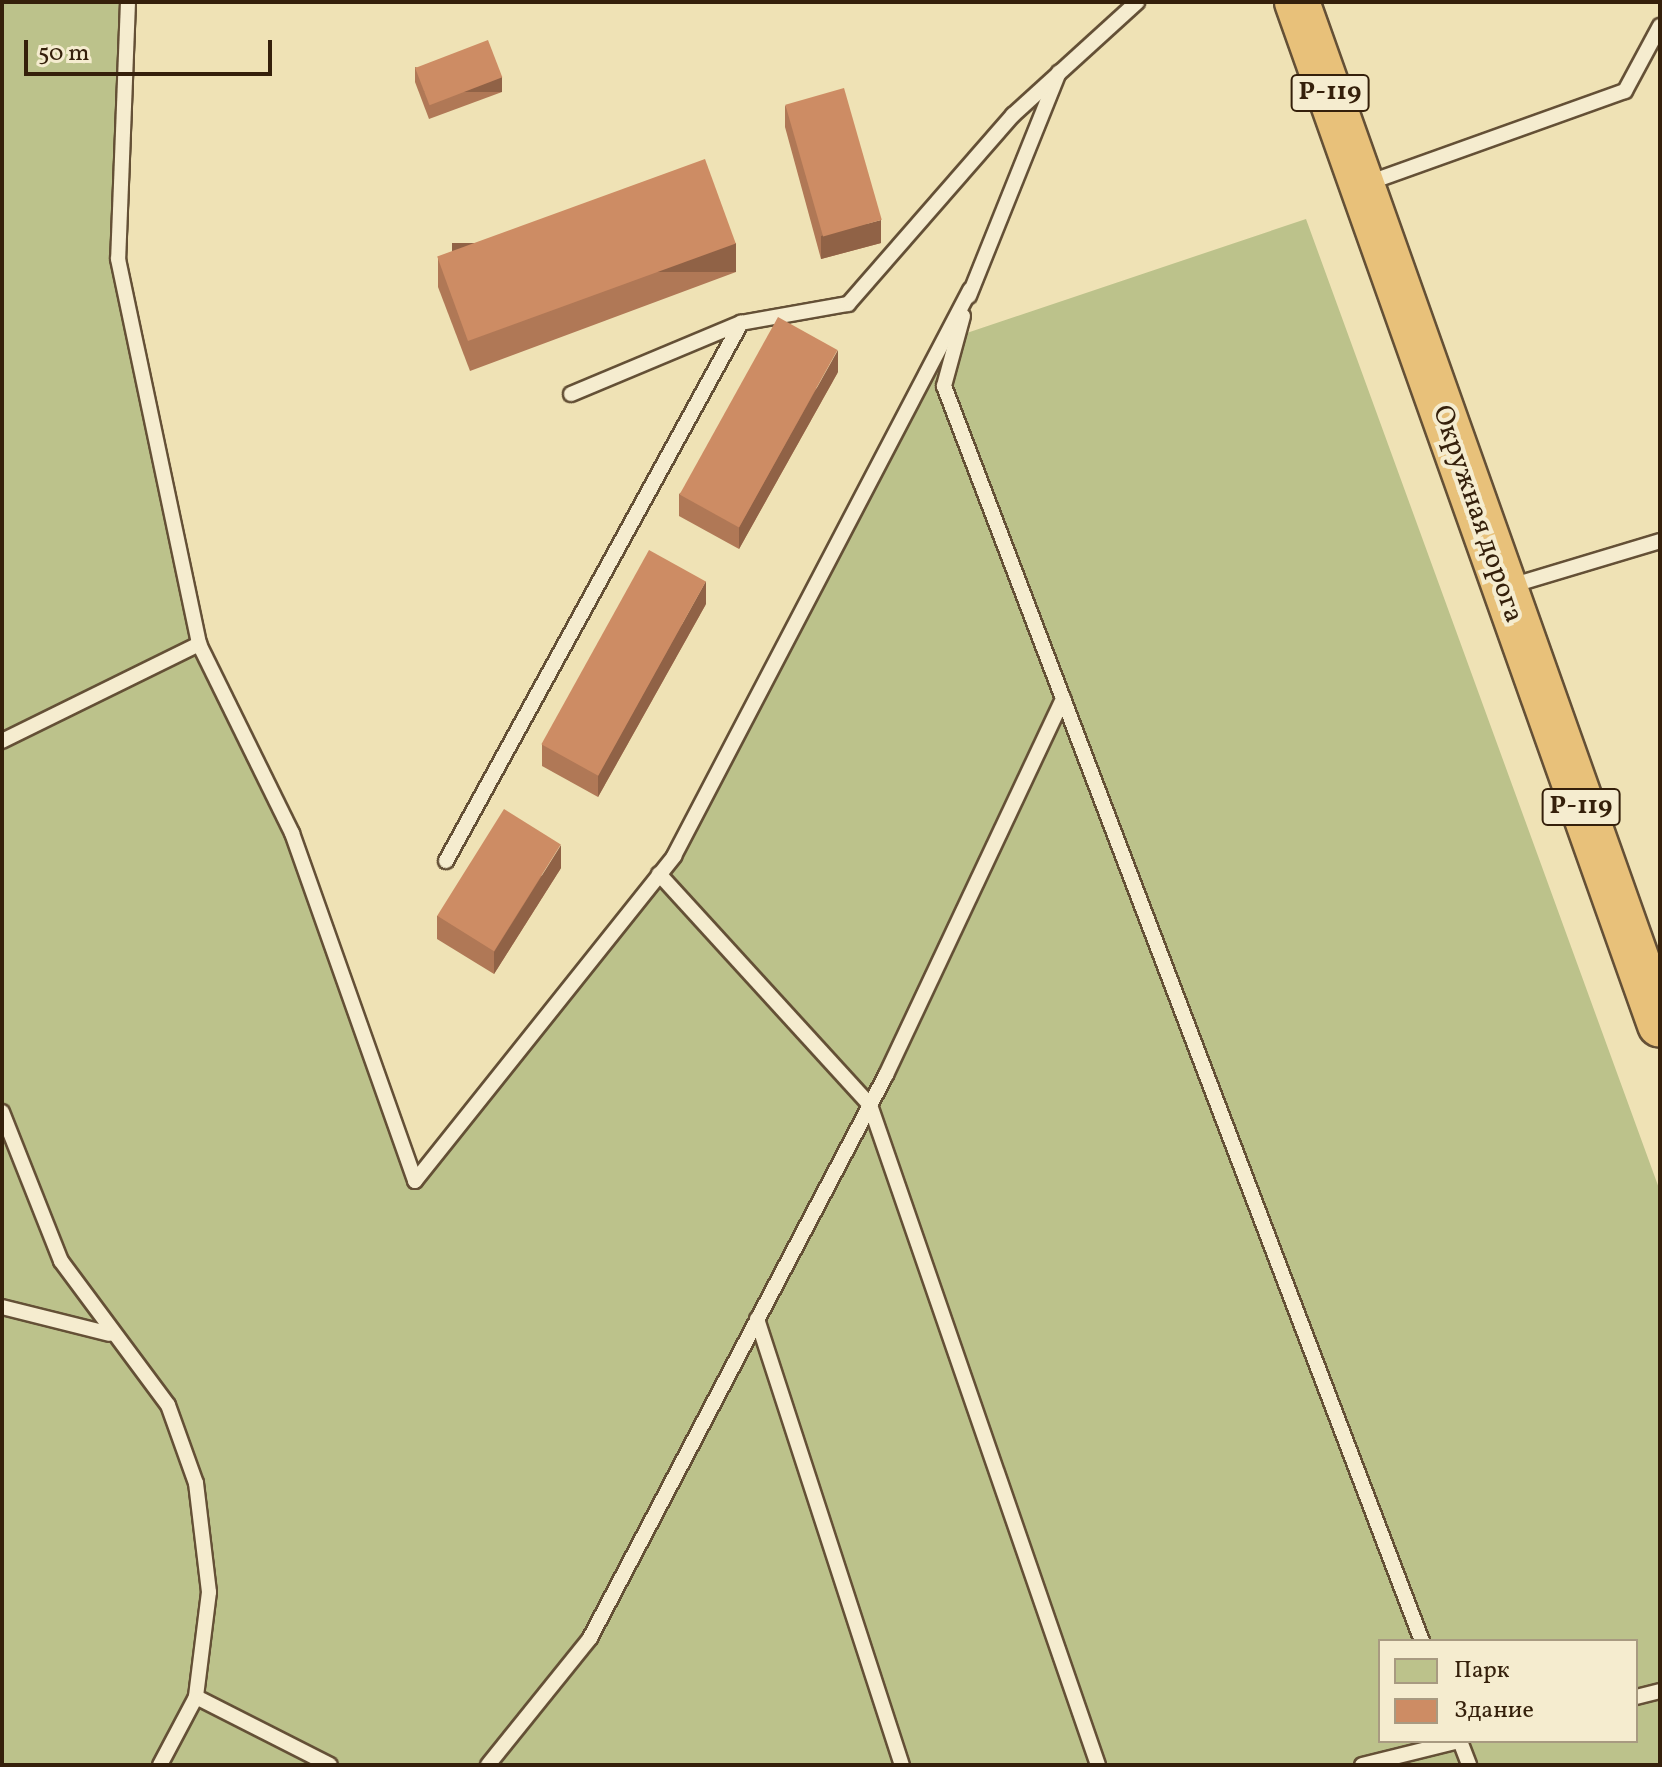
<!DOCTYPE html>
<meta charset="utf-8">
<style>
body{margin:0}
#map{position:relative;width:1662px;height:1767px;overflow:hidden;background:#efe2b5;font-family:Vollkorn,serif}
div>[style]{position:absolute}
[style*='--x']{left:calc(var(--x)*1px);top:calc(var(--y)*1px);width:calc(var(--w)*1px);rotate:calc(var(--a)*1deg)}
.green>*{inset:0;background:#bcc28b}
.roads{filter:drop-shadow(2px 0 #645036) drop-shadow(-2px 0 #645036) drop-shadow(0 2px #645036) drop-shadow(0 -2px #645036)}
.service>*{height:14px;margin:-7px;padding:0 7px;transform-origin:7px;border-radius:7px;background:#f5eccf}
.trunk>*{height:44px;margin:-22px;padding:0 22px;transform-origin:22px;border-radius:22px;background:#e8c17a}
.wall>*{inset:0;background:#b07856}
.shaded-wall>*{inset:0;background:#906246;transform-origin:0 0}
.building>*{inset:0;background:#cd8c64;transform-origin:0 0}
span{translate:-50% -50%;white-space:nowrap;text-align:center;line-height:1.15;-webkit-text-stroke:8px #f5eccf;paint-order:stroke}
.shield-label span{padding:2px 6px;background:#f5eccf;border:2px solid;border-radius:6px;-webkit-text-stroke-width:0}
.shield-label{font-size:26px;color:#35200b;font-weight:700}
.street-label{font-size:28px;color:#35200b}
.frame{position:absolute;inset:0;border:4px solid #35200b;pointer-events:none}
.legend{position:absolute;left:1378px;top:1639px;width:260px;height:104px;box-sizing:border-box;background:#f5eccf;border:2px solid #a89a81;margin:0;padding:10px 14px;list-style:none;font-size:24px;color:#35200b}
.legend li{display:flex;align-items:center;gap:16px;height:40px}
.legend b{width:40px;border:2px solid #a89a81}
.scale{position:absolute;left:24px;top:40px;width:248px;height:36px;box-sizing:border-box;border:4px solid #35200b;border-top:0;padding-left:10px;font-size:24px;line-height:28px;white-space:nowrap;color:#35200b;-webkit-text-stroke:6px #f5eccf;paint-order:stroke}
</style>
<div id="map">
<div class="green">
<i style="clip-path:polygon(evenodd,2px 2px,128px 2px,118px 259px,199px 644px,292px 834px,415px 1181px,674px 856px,943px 341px,1306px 219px,1660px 1191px,1660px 1765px,2px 1765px,2px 2px,1380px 1641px,1636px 1641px,1636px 1741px,1380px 1741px,1380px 1641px)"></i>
</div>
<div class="roads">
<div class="service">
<i style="--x:128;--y:2;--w:257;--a:92.2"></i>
<i style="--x:118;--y:259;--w:393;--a:78.1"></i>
<i style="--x:199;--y:644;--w:211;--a:63.8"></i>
<i style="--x:292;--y:833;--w:369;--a:70.5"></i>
<i style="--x:415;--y:1181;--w:416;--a:-51.4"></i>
<i style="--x:674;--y:856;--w:639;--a:-62.39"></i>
<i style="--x:1365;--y:184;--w:276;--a:-19.7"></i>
<i style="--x:1625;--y:91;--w:74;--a:-61.7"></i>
<i style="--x:969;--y:296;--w:241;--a:-68.1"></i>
<i style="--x:963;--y:316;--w:73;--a:105.2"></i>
<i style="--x:944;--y:386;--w:1343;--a:69.15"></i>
<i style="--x:571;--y:394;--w:184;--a:-22.7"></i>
<i style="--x:741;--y:323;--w:109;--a:-10.1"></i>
<i style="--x:848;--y:304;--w:251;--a:-48.9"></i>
<i style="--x:1013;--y:115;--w:168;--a:-42.3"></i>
<i style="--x:1507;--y:587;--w:160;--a:-16.7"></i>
<i style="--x:2;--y:741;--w:220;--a:-26.2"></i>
<i style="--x:446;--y:861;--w:614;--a:-61.26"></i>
<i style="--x:659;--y:874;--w:313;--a:47.6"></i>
<i style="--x:870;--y:1105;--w:698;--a:70.94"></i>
<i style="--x:2;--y:1112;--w:160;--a:68.4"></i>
<i style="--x:61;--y:1261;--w:179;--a:53.4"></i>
<i style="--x:168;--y:1405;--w:83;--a:70.3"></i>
<i style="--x:196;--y:1483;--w:110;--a:83.2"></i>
<i style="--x:209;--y:1592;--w:106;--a:97.1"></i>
<i style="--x:196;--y:1697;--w:77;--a:117.9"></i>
<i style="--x:2;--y:1307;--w:111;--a:14"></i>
<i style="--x:757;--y:1319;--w:469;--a:72"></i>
<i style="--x:196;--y:1697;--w:150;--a:26.9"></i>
<i style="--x:1636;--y:1697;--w:25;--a:-14"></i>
<i style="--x:1460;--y:1741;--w:26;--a:69"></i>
<i style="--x:488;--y:1765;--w:163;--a:-51.2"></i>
<i style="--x:590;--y:1638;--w:636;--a:-62.27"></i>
<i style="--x:886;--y:1075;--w:416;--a:-64.8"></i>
<i style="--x:1362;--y:1765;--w:100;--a:-13.9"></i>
</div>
<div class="trunk">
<i style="--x:1297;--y:2;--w:1085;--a:70.46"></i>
</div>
</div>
<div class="wall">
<i style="clip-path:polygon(415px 67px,502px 92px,429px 119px,415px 82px)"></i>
<i style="clip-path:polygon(785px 105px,881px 243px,821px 259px,785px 127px)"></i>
<i style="clip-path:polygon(438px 258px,736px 272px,470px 371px,438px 287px)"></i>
<i style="clip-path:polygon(838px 372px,739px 549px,679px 516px,679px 494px)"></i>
<i style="clip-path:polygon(706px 604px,598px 797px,542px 766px,542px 744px)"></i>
<i style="clip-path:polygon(561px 868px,494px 974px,437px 939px,437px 916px)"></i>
</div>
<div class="shaded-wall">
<i style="left:502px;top:77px;width:15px;height:78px;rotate:90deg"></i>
<i style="clip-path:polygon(881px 220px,881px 243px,821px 259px,821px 236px)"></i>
<i style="left:736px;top:243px;width:29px;height:284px;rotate:90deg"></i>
<i style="clip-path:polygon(838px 350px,838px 372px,739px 549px,739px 527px)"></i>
<i style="clip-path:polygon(706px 581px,706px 604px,598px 797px,598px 775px)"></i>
<i style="clip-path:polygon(561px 845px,561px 868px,494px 974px,494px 952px)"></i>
</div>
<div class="building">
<i style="left:488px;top:40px;width:40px;height:78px;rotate:69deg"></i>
<i style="left:844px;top:88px;width:137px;height:61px;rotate:74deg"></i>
<i style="left:705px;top:159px;width:90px;height:285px;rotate:70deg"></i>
<i style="left:778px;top:317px;width:68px;height:203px;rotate:29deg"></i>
<i style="left:649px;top:550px;width:65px;height:222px;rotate:29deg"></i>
<i style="left:504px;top:809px;width:67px;height:126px;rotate:32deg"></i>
</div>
<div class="shield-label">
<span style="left:1330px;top:93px">Р-119</span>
<span style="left:1581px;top:807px">Р-119</span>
</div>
<div class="street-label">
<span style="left:1477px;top:514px;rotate:71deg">Окружная дорога</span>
</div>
<div class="frame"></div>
<ul class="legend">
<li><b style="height:22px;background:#bcc28b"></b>Парк</li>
<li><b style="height:22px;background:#cd8c64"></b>Здание</li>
</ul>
<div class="scale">50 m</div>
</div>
